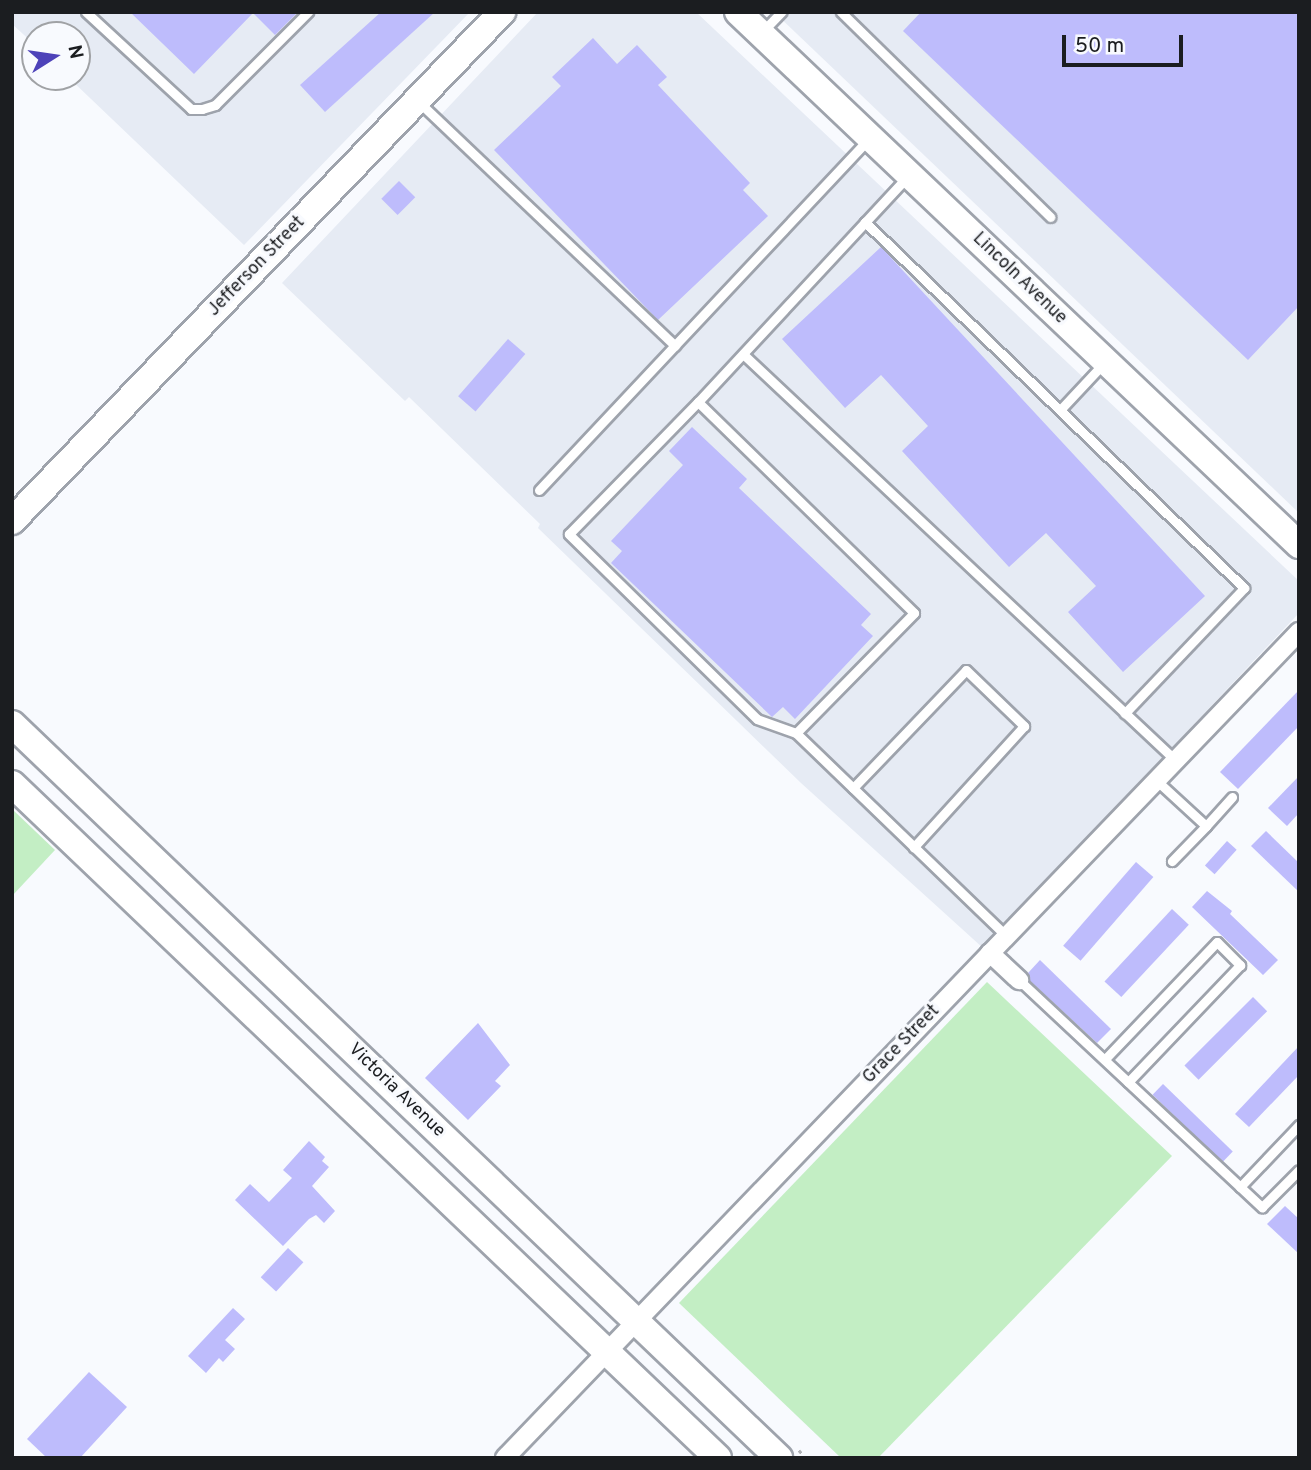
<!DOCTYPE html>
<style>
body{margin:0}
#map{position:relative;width:1311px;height:1470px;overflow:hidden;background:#f8fafe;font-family:Overpass,sans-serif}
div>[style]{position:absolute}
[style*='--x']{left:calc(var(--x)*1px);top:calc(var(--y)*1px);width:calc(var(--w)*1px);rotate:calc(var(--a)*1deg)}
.built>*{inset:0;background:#e6ebf4}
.green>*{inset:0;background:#c3eec4}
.building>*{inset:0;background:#bebcfc;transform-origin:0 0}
.path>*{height:2.5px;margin-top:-1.25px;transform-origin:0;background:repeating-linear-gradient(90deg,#b0b2b6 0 3.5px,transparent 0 8.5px)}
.roads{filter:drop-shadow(2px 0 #9ea3ac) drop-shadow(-2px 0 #9ea3ac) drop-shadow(0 2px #9ea3ac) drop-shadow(0 -2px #9ea3ac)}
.lane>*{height:9px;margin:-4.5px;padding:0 4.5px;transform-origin:4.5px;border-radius:4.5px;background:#fff}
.street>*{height:18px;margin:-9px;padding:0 9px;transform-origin:9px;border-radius:9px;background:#fff}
.secondary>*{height:26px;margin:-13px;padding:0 13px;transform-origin:13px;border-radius:13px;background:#fff}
span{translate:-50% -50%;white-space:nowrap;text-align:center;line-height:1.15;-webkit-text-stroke:6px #f8fafe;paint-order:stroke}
.street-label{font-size:18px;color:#1b1d20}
.frame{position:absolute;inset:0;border:14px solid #1b1d20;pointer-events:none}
.north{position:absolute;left:21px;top:21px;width:70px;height:70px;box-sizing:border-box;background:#f8fafe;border:2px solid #a0a2a5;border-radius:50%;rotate:78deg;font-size:19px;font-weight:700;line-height:28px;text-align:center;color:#1b1d20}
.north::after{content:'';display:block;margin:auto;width:24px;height:32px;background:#4d42b9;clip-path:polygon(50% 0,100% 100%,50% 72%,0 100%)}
.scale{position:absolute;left:1062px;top:35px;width:121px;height:32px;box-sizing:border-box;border:4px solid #1b1d20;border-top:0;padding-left:9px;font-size:21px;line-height:24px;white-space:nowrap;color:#1b1d20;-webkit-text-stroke:5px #f8fafe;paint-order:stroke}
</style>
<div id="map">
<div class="built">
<i style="clip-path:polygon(12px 12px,470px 12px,244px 245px,68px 77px,77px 77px,77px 35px,35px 35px,35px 45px,12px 24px)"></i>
<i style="clip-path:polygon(538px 12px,696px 12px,1299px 581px,1299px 613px,983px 948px,801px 783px,538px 528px,540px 524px,409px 397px,405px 401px,282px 283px)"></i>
<i style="clip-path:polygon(774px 12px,1299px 12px,1299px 513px)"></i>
</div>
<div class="green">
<i style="clip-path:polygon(12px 809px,55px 850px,12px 896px)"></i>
<i style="clip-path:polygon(987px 982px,1172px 1156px,878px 1458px,841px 1458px,679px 1303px)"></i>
</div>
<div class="building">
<i style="clip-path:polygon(130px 12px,298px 12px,275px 35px,253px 13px,194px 74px)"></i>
<i style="clip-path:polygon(381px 12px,435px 12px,325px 112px,300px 85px)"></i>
<i style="clip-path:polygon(921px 12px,1299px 12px,1299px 306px,1248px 360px,903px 31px)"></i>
<i style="clip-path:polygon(593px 38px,617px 64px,637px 45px,667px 77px,658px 85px,750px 183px,743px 190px,768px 216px,658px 320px,494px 150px,561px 86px,552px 77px)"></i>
<i style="left:399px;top:181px;width:23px;height:25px;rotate:45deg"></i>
<i style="clip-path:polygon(881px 247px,1205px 596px,1123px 672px,1068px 612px,1096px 586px,1046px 533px,1009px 567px,902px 451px,928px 426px,881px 375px,845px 408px,782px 339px)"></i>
<i style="left:508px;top:339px;width:23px;height:76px;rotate:41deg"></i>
<i style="clip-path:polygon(692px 427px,747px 479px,739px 488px,871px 614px,861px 625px,873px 636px,795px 719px,783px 707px,772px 717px,611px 563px,622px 551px,611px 541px,683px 465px,669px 451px)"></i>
<i style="clip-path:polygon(1299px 690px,1299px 726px,1238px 789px,1220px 772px)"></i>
<i style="clip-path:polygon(1299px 776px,1299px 813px,1287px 826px,1268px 808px)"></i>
<i style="clip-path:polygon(1266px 831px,1299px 863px,1299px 892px,1251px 846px)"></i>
<i style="left:1227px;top:841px;width:13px;height:33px;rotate:42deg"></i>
<i style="left:1136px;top:862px;width:23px;height:111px;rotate:41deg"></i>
<i style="clip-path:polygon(1207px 891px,1232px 911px,1230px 914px,1278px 960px,1263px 975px,1192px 907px)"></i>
<i style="left:1172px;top:909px;width:23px;height:99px;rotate:43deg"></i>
<i style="clip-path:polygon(1040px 960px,1111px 1029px,1097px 1043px,1030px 981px,1028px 973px)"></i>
<i style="left:1253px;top:997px;width:20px;height:97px;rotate:45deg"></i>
<i style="clip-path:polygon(478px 1023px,510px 1065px,495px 1081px,501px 1086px,468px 1120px,425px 1078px)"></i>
<i style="clip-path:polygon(1299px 1046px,1299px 1075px,1249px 1127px,1235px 1114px)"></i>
<i style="left:1163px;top:1084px;width:97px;height:15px;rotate:44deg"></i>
<i style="clip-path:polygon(309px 1141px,325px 1157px,322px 1161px,329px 1167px,312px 1186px,335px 1211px,324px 1223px,316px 1215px,309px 1219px,283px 1246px,235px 1200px,250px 1184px,269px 1202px,292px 1178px,283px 1170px)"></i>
<i style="clip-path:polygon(1285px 1206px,1299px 1219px,1299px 1254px,1267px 1224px)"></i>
<i style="left:288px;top:1248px;width:21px;height:40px;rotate:43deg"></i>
<i style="clip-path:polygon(233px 1308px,245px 1319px,225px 1340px,235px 1349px,223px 1362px,219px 1358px,206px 1373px,188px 1356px)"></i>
<i style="clip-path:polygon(89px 1372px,127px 1407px,80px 1458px,47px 1458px,27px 1439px)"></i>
</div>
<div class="path">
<i style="--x:799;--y:1450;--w:11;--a:49"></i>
</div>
<div class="roads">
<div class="lane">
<i style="--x:86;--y:12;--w:143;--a:42.7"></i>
<i style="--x:191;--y:109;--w:11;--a:0"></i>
<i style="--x:202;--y:109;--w:14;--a:-17"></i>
<i style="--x:215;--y:105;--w:132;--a:-45"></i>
<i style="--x:841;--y:12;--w:293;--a:44.4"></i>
<i style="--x:762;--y:32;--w:28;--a:-46"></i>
<i style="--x:420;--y:103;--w:352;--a:43.6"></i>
<i style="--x:865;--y:222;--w:527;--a:44"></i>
<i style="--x:1244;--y:588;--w:173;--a:133.6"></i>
<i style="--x:743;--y:354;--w:593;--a:43.22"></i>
<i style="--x:698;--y:402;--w:302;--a:44.3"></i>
<i style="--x:914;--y:613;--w:168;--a:134.5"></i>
<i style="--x:796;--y:733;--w:41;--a:-160.3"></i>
<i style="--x:757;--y:719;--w:264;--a:-135.5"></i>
<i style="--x:569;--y:534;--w:185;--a:-45.7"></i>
<i style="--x:698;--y:402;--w:309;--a:-47.1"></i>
<i style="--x:1060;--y:410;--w:64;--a:-46.9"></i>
<i style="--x:539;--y:490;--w:482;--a:-46.8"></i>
<i style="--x:796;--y:733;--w:292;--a:44"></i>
<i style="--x:1156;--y:780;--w:68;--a:42.6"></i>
<i style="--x:1206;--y:826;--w:49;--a:134.2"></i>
<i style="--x:853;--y:788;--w:163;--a:-46.2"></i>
<i style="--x:966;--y:670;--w:81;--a:44"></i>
<i style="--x:1024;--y:726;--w:164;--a:132.3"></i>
<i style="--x:1206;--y:826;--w:39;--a:-48"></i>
<i style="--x:1019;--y:980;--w:333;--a:43.1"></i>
<i style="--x:1262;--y:1207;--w:52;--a:-45"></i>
<i style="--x:1105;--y:1059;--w:162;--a:-46.3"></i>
<i style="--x:1217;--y:942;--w:33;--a:45"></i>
<i style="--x:1240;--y:965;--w:162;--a:133.7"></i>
<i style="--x:1240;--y:1187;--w:86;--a:-46.4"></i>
</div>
<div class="street">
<i style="--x:990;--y:953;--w:40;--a:43"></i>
<i style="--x:505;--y:1458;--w:1146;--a:-46.13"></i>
</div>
<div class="secondary">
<i style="--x:738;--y:12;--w:774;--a:43.53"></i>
<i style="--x:12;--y:521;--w:707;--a:-46.09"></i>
<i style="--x:12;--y:724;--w:1062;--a:43.74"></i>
<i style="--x:12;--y:784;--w:976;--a:43.67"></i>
</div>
</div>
<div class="street-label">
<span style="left:257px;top:267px;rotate:-46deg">Jefferson Street</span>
<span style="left:1019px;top:279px;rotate:44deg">Lincoln Avenue</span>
<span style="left:902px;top:1045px;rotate:-46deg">Grace Street</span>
<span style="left:396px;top:1091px;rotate:44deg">Victoria Avenue</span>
</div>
<div class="frame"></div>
<div class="north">N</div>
<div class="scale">50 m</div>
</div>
